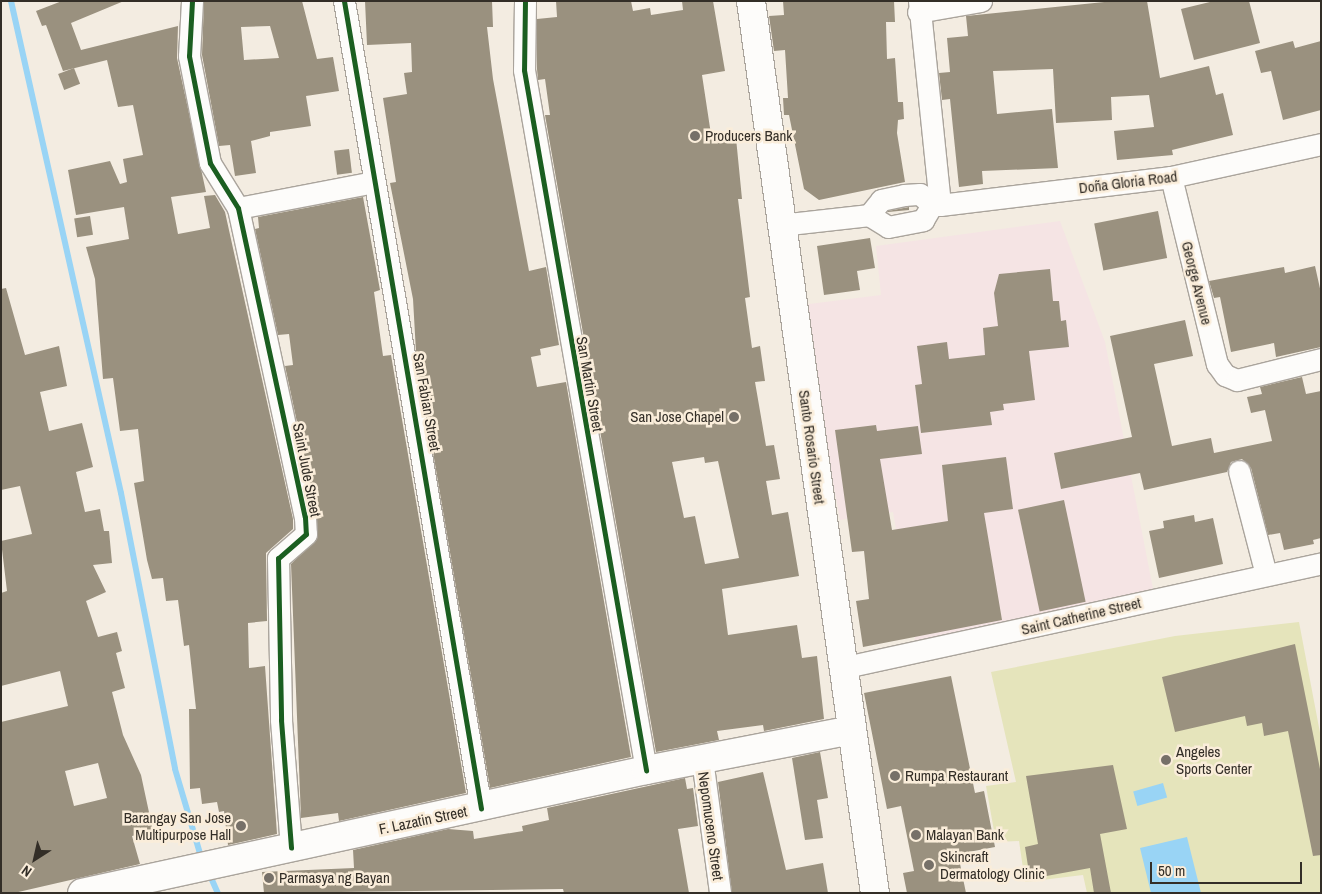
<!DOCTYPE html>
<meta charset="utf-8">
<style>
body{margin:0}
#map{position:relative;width:1322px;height:894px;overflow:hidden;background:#f3ece1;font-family:"Archivo Narrow",sans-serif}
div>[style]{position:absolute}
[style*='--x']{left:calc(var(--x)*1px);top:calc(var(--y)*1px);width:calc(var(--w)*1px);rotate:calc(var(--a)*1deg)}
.industrial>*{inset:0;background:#f5e4e4}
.green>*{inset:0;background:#e5e4bb}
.water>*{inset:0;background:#99d4f5;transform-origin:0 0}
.stream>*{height:6px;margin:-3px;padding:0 3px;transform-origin:3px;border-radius:3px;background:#99d4f5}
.building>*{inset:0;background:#9a917f;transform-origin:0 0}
.roads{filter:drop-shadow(1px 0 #aaa49c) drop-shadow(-1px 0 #aaa49c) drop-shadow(0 1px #aaa49c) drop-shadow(0 -1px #aaa49c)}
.minor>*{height:21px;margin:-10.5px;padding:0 10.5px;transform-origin:10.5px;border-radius:10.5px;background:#fdfcfa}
.tertiary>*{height:28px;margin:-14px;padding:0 14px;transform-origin:14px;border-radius:14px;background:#fdfcfa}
.secondary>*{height:28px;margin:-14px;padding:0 14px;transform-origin:14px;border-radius:14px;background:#fdfcfa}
.cycleway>*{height:5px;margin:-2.5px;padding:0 2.5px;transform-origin:2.5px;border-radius:2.5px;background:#1b5e20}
.dots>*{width:14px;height:14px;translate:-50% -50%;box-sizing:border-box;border:2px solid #faedda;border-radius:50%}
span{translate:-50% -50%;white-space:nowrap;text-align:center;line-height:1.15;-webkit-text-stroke:5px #faedda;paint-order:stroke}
.poi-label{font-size:15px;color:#332e27}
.left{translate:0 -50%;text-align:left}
.right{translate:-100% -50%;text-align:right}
.street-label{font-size:15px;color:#332e27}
.frame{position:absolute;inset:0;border:2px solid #332e27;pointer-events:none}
.north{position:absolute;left:10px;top:834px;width:50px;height:50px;-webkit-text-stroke:4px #faedda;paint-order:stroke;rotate:215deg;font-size:14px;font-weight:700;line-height:20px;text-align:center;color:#332e27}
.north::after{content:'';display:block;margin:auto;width:18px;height:22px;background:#332e27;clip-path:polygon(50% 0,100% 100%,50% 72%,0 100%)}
.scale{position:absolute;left:1150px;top:862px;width:152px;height:22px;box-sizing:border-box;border:2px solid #332e27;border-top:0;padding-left:6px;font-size:15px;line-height:18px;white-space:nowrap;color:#332e27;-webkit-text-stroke:4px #faedda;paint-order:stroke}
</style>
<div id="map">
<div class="industrial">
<i style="clip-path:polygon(1060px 221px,1105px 342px,1154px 594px,916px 645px,893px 512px,840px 520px,801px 305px,881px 295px,876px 246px)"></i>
</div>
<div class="green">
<i style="clip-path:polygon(1299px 622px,1321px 738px,1321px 893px,1087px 893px,1083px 875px,1025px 882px,1019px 841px,996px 842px,986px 786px,1016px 782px,991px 672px,1175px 636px)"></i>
</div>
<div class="water">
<i style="left:1163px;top:783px;width:15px;height:31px;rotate:74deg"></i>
<i style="clip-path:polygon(1187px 837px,1201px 893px,1151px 893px,1140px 848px)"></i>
</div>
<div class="stream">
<i style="--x:11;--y:1;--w:504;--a:77.4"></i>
<i style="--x:121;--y:493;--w:281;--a:78.9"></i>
<i style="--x:175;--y:769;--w:95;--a:73.5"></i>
<i style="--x:208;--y:871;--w:24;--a:66"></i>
</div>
<div class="building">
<i style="clip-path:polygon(62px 1px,124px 1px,71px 23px,81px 50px,178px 26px,177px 58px,206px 192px,171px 197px,178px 234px,210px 228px,204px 196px,215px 195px,225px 212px,293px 519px,293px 529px,266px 553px,267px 621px,248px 623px,249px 668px,265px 666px,277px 834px,228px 845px,224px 811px,219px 812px,217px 802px,202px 804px,200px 788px,190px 789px,189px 709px,196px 709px,189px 645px,184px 646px,178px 600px,166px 601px,163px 578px,152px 579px,147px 560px,134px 483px,144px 481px,138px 429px,120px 431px,113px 378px,103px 379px,95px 279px,86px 247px,129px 239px,124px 207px,76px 215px,68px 170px,110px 161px,120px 184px,127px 182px,123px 159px,143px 155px,133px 105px,118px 107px,107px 60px,63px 71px,46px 25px,42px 26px,36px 11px)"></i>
<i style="clip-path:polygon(evenodd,204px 1px,302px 1px,317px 59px,333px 57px,339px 91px,306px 96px,311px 126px,270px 132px,270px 136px,251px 141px,256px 173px,235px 176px,230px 145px,219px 146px,202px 55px,204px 1px,270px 26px,279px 58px,244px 60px,241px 27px,270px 26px)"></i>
<i style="clip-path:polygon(365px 1px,492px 1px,493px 27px,487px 27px,493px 79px,529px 271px,546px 267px,559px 345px,540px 349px,541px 355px,531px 357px,537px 387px,566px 382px,631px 757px,490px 788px,416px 352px,413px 299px,390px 183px,396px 182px,383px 98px,407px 94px,404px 73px,412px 72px,411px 43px,367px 45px)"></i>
<i style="clip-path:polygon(evenodd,556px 1px,631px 1px,633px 11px,650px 8px,651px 15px,683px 10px,682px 1px,713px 1px,725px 71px,702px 75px,712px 141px,736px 138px,742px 199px,738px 199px,750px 297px,745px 298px,752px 348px,760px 346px,765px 381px,755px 382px,766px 446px,774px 445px,780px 479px,766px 481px,772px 515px,788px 512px,799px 576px,722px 589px,728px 635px,797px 625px,802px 658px,817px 656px,824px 719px,764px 731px,763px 725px,717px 731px,719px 740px,656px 752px,545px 115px,550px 115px,545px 79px,538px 80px,537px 69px,537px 19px,557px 17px,556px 1px,704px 457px,705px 463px,718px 461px,739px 558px,705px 564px,695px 516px,684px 518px,672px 462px,704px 457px)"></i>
<i style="clip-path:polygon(783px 1px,894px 1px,895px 22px,886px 22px,887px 59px,895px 58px,898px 102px,903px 102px,904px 119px,898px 120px,897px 133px,905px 182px,819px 200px,804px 189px,789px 115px,784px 115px,783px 98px,788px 98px,785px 50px,774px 51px,769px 16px,784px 15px)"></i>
<i style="clip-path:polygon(1114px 1px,1147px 1px,1160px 78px,1209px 66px,1216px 95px,1223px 93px,1233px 135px,1172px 150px,1173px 155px,1117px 160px,1114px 131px,1154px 127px,1149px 95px,1111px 97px,1112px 120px,1056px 123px,1053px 69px,993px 71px,997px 114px,1052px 109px,1058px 168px,982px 171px,983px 184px,959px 187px,950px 99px,942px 100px,939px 73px,950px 72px,947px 38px,968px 36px,966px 16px)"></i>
<i style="clip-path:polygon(1214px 1px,1249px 1px,1260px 43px,1194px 60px,1181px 9px)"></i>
<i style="clip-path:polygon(1293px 41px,1295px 48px,1321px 41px,1321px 110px,1283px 120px,1271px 71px,1261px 73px,1255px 51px)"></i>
<i style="left:74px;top:68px;width:17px;height:17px;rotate:69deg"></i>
<i style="left:349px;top:149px;width:24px;height:15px;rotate:83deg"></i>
<i style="clip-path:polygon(363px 197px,380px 290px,374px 292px,383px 356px,391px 355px,466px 793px,339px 821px,338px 813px,301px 818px,291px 564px,317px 539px,317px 516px,285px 366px,293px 365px,289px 334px,278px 335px,255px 229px,259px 228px,258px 217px)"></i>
<i style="clip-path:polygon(909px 207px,909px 210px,888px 212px,888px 211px)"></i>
<i style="left:1158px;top:211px;width:48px;height:65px;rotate:79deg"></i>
<i style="left:90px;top:216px;width:19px;height:16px;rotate:81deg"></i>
<i style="clip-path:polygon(870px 238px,875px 268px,857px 271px,860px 290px,824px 295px,817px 246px)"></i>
<i style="clip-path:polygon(1315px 266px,1321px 293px,1321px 347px,1276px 357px,1274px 343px,1231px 352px,1220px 297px,1214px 298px,1209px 281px,1284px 267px,1285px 273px)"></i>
<i style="clip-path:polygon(1050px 269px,1053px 301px,1059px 301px,1061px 321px,1066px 320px,1069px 347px,1029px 351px,1035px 400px,1003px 404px,1004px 410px,990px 412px,992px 425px,921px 433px,915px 385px,922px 384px,917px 346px,947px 342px,949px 359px,985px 355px,983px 328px,998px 326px,994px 293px,999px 274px)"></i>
<i style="clip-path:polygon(evenodd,6px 288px,25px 355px,59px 346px,67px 386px,40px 392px,49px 431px,82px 423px,93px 467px,76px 472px,85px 512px,100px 509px,104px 531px,109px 531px,112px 563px,93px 565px,106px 592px,86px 601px,98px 637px,117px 632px,122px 651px,116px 653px,125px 688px,112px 692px,123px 735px,141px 775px,153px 831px,132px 836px,140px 864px,14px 893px,1px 893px,1px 722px,68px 706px,60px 671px,1px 686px,1px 593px,7px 591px,1px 541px,32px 534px,20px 486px,1px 490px,1px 289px,6px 288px,98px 763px,107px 798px,74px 806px,65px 771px,98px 763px)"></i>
<i style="clip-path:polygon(1185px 320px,1193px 356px,1154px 364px,1172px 446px,1211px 438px,1214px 453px,1272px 441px,1265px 410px,1251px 413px,1247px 397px,1262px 394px,1260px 387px,1302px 377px,1306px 394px,1321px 391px,1321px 538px,1313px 540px,1314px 544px,1284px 550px,1280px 533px,1268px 535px,1251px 468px,1242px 459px,1231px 462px,1227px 472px,1144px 490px,1140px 473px,1061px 489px,1054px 453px,1132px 437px,1110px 336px)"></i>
<i style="clip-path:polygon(876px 425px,877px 431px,918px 426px,922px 454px,880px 459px,892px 530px,948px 521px,942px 465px,1006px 457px,1013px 509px,984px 513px,1002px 620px,863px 647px,856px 601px,869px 599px,864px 551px,852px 552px,835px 430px)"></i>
<i style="left:1064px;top:500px;width:104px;height:47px;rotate:78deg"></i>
<i style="clip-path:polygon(1194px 515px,1195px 522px,1213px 518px,1223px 564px,1159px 578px,1149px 531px,1164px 528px,1163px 521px)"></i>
<i style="clip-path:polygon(1295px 644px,1321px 774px,1321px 855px,1313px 856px,1288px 731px,1264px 736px,1262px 723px,1247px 726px,1245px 716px,1175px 732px,1162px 677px)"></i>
<i style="clip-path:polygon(951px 676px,975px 793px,984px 791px,995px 847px,958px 854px,966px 893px,907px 893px,903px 873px,914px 871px,901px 806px,887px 809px,864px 693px)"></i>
<i style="clip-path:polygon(820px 752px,828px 798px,817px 800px,823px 838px,805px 840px,792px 758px)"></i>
<i style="clip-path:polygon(1113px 765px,1127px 829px,1100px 834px,1111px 893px,1094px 893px,1090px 868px,1030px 879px,1025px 847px,1038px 844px,1026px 776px)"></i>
<i style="clip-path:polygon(763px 772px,786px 870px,823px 863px,828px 893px,732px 893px,718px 782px)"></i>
<i style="clip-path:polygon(685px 778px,687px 789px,693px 788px,698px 826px,678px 829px,689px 893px,564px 893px,563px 889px,264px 893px,262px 872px,354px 868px,353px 850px,448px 829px,473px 831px,474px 839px,523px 831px,522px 826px,549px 820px,547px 808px)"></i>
</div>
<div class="roads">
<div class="minor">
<i style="--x:192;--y:1;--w:55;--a:93.1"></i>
<i style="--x:189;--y:56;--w:109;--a:78.9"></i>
<i style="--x:210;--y:163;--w:53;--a:58.1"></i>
<i style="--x:238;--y:208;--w:316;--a:77.8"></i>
<i style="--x:305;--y:517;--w:17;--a:87"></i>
<i style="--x:306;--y:534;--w:37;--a:139"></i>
<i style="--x:278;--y:558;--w:162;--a:88.9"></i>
<i style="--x:281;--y:720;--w:128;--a:85.5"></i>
<i style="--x:344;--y:1;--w:819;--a:80.37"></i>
<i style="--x:525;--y:1;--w:69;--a:90.8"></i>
<i style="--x:524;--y:70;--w:711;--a:80.11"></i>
<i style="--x:919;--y:1;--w:205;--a:84.1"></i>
<i style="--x:918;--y:12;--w:64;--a:-9.9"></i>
<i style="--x:1171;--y:177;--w:193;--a:76.2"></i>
<i style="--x:1217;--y:364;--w:14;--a:54"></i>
<i style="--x:1225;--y:375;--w:13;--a:23"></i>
<i style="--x:1237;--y:380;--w:87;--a:-14"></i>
<i style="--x:238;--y:208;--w:138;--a:-10.8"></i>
<i style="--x:869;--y:215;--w:19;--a:-51"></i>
<i style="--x:881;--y:200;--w:24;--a:-12"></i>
<i style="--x:904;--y:195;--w:16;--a:-4"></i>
<i style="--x:920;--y:194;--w:16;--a:43"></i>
<i style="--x:932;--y:205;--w:8;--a:0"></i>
<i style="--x:940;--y:205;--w:233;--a:-6.9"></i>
<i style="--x:1171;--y:177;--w:154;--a:-12.4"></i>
<i style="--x:780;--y:225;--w:90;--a:-6.4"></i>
<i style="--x:869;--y:215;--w:22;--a:32"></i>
<i style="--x:888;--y:227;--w:36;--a:-11"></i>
<i style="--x:923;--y:220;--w:17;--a:-59"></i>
<i style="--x:1239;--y:471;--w:107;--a:75.4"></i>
<i style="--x:841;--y:668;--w:491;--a:-12.3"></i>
<i style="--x:702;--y:759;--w:135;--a:82.3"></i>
</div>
<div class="tertiary">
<i style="--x:82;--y:893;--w:577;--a:-12.3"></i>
<i style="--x:646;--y:770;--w:209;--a:-11"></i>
</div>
<div class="secondary">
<i style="--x:751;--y:1;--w:901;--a:82.09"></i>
</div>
</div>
<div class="cycleway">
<i style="--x:192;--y:1;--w:55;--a:93.1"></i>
<i style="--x:189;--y:56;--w:109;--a:78.9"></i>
<i style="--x:210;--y:163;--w:53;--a:58.1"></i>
<i style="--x:238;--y:208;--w:316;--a:77.8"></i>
<i style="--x:305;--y:517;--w:17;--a:87"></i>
<i style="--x:306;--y:534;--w:37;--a:139"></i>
<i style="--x:278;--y:558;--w:162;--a:88.9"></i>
<i style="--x:281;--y:720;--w:128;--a:85.5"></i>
<i style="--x:344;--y:1;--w:819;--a:80.37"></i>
<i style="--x:525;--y:1;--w:69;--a:90.8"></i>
<i style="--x:524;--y:70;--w:711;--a:80.11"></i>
</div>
<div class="dots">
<i style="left:695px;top:136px;background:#767068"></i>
<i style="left:734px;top:417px;background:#767068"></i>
<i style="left:1166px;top:760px;background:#767068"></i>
<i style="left:895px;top:776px;background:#767068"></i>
<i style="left:241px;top:826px;background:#767068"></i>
<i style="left:916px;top:835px;background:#767068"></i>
<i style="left:929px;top:865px;background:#767068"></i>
<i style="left:269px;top:878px;background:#767068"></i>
</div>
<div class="poi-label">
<span class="left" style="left:705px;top:136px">Producers Bank</span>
<span class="right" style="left:724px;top:417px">San Jose Chapel</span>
<span class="left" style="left:1176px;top:760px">Angeles<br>Sports Center</span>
<span class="left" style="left:905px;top:776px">Rumpa Restaurant</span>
<span class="right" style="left:231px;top:826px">Barangay San Jose<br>Multipurpose Hall</span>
<span class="left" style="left:926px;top:835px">Malayan Bank</span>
<span class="left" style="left:940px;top:865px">Skincraft<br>Dermatology Clinic</span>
<span class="left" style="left:279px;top:878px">Parmasya ng Bayan</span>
</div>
<div class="street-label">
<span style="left:1128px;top:182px;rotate:-7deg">Doña Gloria Road</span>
<span style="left:1197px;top:283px;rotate:76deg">George Avenue</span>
<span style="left:590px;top:384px;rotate:80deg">San Martin Street</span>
<span style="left:427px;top:402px;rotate:80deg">San Fabian Street</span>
<span style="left:812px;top:447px;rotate:82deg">Santo Rosario Street</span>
<span style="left:307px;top:470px;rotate:79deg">Saint Jude Street</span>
<span style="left:1081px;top:616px;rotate:-13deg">Saint Catherine Street</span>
<span style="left:423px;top:820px;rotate:-12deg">F. Lazatin Street</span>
<span style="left:711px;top:826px;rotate:82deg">Nepomuceno Street</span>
</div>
<div class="frame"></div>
<div class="north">N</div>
<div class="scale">50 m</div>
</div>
